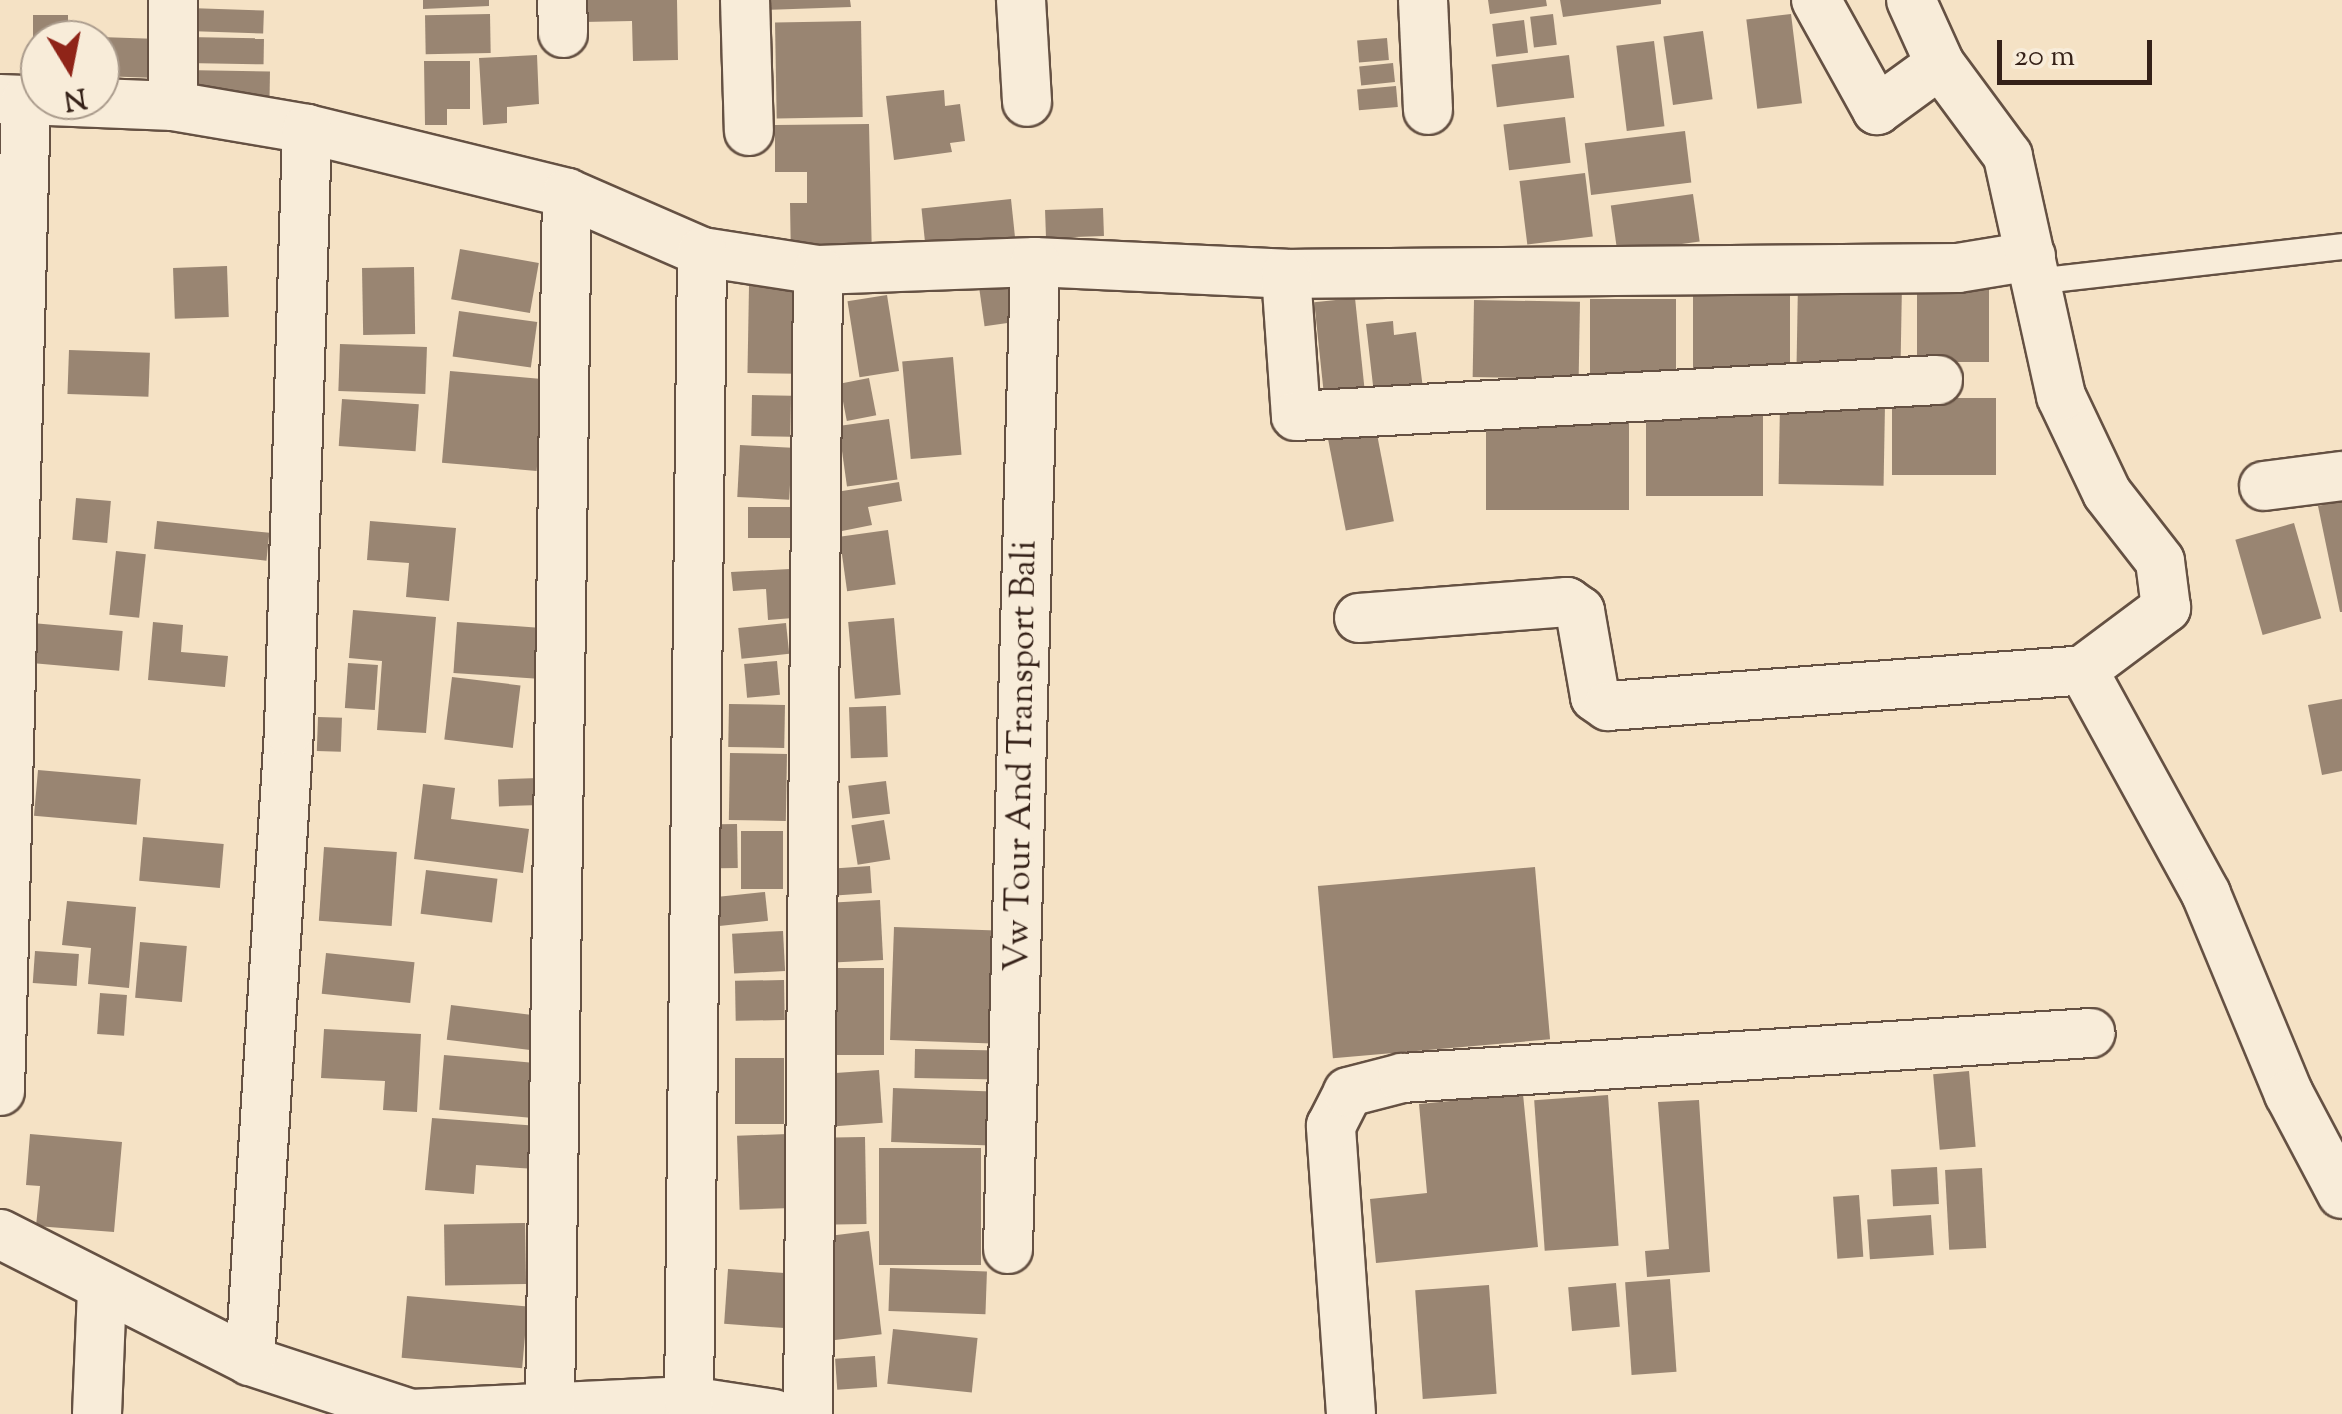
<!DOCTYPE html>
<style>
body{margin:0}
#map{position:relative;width:2342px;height:1414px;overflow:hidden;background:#f5e2c5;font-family:"Sorts Mill Goudy",serif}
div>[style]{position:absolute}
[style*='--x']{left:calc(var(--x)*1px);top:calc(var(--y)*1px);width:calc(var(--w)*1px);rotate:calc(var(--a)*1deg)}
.building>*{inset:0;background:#998572;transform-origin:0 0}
.roads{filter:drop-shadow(2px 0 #655143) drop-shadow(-2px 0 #655143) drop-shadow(0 2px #655143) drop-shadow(0 -2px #655143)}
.lane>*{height:25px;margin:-12.5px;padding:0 12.5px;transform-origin:12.5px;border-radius:12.5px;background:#f8ecd9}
.street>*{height:48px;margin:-24px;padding:0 24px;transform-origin:24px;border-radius:24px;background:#f8ecd9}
span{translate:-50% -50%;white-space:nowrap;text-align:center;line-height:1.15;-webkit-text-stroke:8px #f8ecd9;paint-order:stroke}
.street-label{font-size:35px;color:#352118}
.north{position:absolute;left:20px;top:20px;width:100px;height:100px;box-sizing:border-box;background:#f8ecd9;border:2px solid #aa9b8c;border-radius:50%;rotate:170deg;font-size:28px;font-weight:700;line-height:40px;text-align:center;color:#352118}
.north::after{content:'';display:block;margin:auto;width:35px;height:45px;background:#8f2418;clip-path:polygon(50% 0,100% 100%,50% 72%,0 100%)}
.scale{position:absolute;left:1997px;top:40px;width:155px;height:45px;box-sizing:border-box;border:5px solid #352118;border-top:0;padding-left:12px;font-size:30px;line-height:35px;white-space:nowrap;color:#352118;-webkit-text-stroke:8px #f8ecd9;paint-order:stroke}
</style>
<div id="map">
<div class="building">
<i style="clip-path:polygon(423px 0,489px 0,489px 6px,423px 9px)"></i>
<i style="clip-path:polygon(582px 0,677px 0,678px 60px,633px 61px,632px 21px,583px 22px)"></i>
<i style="clip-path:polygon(764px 0,850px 0,851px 7px,764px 10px)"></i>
<i style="clip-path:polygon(1488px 0,1546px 0,1547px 6px,1490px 14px)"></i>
<i style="clip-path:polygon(1560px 0,1661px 0,1661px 4px,1563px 17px)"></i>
<i style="left:189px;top:8px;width:75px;height:23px;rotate:2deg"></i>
<i style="left:490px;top:14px;width:39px;height:65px;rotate:89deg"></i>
<i style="left:1553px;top:14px;width:31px;height:23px;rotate:83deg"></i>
<i style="left:1791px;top:14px;width:90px;height:45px;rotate:83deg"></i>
<i style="clip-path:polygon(33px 15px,68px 15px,68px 40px,40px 40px,40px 77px,33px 77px)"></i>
<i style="left:1524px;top:20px;width:33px;height:32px;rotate:83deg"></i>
<i style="left:861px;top:21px;width:96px;height:86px;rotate:89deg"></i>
<i style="left:1703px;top:31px;width:69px;height:40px;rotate:82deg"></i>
<i style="left:100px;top:37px;width:52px;height:39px;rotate:2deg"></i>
<i style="left:187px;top:37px;width:77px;height:26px;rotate:1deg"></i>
<i style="left:1387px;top:38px;width:22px;height:30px;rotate:85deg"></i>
<i style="left:1654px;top:41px;width:86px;height:38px;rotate:83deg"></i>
<i style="clip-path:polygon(537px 55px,539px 104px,507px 107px,507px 123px,483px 125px,479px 58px)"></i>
<i style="left:1569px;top:55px;width:43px;height:78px;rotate:83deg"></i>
<i style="clip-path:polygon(424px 61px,470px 61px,470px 109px,447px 109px,447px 125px,425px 125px)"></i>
<i style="left:1393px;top:63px;width:19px;height:34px;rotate:84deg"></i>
<i style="left:185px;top:70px;width:85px;height:31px;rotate:1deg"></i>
<i style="left:1396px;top:86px;width:21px;height:39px;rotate:85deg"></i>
<i style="clip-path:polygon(944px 90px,945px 106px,960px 104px,965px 141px,950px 143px,952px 152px,894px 160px,886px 96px)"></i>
<i style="left:1565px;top:117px;width:46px;height:62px;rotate:83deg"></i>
<i style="clip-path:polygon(869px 124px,872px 259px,791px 260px,790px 203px,807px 203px,807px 172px,775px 172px,775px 125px)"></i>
<i style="left:1685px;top:131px;width:52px;height:101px;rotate:83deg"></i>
<i style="left:1585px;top:173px;width:64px;height:66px;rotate:83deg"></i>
<i style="left:1693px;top:194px;width:48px;height:83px;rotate:82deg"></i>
<i style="left:1011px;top:199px;width:39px;height:90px;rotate:84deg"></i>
<i style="left:1103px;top:208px;width:28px;height:58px;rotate:88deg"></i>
<i style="left:460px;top:249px;width:80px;height:51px;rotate:10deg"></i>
<i style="left:227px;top:266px;width:51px;height:54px;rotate:88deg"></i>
<i style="left:414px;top:267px;width:67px;height:52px;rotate:89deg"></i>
<i style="left:1011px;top:270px;width:52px;height:34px;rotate:82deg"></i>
<i style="left:1917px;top:280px;width:72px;height:82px"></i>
<i style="left:1798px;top:282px;width:104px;height:82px;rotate:1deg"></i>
<i style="left:749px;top:286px;width:50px;height:87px;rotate:1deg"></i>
<i style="left:887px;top:295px;width:77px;height:40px;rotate:81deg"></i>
<i style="left:1693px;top:295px;width:97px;height:76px"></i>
<i style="left:1355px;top:298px;width:99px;height:41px;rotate:84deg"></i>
<i style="left:1590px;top:299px;width:86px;height:78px"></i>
<i style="left:1474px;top:300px;width:106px;height:77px;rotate:1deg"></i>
<i style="left:459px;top:311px;width:79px;height:46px;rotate:8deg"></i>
<i style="clip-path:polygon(1393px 321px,1394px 335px,1416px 332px,1424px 397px,1375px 403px,1366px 324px)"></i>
<i style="left:340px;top:344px;width:87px;height:47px;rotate:2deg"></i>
<i style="left:69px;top:350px;width:81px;height:44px;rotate:2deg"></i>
<i style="left:953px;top:357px;width:98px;height:51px;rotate:85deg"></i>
<i style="left:450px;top:371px;width:95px;height:92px;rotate:5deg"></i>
<i style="left:869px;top:378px;width:38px;height:30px;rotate:79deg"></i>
<i style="left:752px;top:395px;width:39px;height:41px;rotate:1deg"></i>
<i style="left:1892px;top:398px;width:104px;height:77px"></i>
<i style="left:342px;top:399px;width:77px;height:47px;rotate:4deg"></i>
<i style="left:1780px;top:403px;width:105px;height:81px;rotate:1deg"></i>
<i style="left:1646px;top:415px;width:117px;height:81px"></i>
<i style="left:889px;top:419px;width:61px;height:51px;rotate:82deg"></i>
<i style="left:1486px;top:421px;width:143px;height:89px"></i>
<i style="left:1375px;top:424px;width:99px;height:49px;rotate:79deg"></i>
<i style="left:740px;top:445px;width:52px;height:52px;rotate:3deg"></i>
<i style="clip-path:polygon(899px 482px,902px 501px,868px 507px,872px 525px,842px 531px,836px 492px)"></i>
<i style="left:76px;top:498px;width:35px;height:42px;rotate:5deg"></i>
<i style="clip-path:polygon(2342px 501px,2342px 612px,2340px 612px,2318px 506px)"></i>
<i style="left:748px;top:507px;width:45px;height:31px"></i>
<i style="left:157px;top:521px;width:113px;height:28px;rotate:6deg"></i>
<i style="clip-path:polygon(370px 521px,456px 528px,449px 601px,406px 597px,409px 563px,367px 560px)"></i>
<i style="left:2294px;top:523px;width:99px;height:61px;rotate:74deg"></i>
<i style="left:888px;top:530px;width:55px;height:49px;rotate:82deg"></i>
<i style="left:116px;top:551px;width:30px;height:64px;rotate:6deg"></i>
<i style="clip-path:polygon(790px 569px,793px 618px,768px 620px,766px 589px,733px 591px,731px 572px)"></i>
<i style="clip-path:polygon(353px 610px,436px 617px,426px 733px,377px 730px,382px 661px,349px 658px)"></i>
<i style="left:894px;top:618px;width:77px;height:46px;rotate:85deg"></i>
<i style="clip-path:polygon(153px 622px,183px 625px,181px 652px,228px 656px,225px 687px,148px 680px)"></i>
<i style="left:457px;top:622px;width:92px;height:51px;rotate:4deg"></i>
<i style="left:32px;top:623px;width:91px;height:40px;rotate:5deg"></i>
<i style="left:786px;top:623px;width:31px;height:48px;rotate:84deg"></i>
<i style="left:777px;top:661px;width:34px;height:33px;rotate:85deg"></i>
<i style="left:348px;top:663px;width:30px;height:45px;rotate:4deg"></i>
<i style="left:452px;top:677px;width:69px;height:63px;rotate:7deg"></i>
<i style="clip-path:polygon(2342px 699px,2342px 771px,2322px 775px,2308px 705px)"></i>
<i style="left:729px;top:704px;width:56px;height:43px;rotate:1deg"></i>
<i style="left:886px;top:706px;width:51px;height:37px;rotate:88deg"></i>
<i style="left:318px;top:717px;width:24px;height:34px;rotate:2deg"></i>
<i style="left:730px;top:753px;width:57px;height:67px;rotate:1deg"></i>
<i style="left:38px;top:770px;width:103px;height:46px;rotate:5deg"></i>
<i style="left:539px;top:778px;width:27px;height:41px;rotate:88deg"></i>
<i style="left:886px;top:781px;width:33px;height:38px;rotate:83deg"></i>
<i style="clip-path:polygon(423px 784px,455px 788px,451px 819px,529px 829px,523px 873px,414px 859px)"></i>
<i style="left:884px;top:820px;width:40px;height:33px;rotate:81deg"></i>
<i style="left:737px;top:824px;width:44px;height:19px;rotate:89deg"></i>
<i style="left:741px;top:831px;width:42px;height:58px"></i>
<i style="left:143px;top:837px;width:81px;height:44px;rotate:5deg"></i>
<i style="left:324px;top:847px;width:73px;height:74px;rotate:4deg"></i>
<i style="left:870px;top:866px;width:27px;height:40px;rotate:86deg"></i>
<i style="left:1535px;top:867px;width:173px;height:218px;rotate:85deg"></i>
<i style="left:426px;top:870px;width:72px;height:44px;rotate:7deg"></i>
<i style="left:765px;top:892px;width:29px;height:49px;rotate:84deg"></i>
<i style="left:880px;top:900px;width:60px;height:55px;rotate:87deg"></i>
<i style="clip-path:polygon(67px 901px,136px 907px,129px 988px,88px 984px,91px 948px,62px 945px)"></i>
<i style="left:894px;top:927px;width:110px;height:113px;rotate:2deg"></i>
<i style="left:783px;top:931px;width:40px;height:51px;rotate:87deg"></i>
<i style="left:140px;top:942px;width:47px;height:56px;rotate:5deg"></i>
<i style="left:35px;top:951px;width:44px;height:32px;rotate:4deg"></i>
<i style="left:326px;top:953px;width:89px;height:41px;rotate:6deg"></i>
<i style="left:833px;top:968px;width:51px;height:87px"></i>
<i style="left:784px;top:980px;width:40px;height:49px;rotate:89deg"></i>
<i style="left:100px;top:993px;width:27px;height:41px;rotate:4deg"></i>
<i style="left:451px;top:1005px;width:90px;height:35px;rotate:7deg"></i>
<i style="clip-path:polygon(324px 1029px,421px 1034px,417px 1112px,383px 1110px,385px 1081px,321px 1078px)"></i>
<i style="left:915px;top:1049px;width:84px;height:29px;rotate:1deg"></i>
<i style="left:444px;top:1055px;width:94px;height:55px;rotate:5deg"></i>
<i style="left:735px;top:1058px;width:49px;height:66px"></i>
<i style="left:879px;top:1070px;width:53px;height:51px;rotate:86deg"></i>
<i style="left:1969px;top:1071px;width:76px;height:36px;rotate:85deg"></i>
<i style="left:893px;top:1088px;width:107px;height:54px;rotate:2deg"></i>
<i style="clip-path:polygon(1523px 1094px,1538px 1247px,1376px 1263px,1370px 1199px,1427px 1193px,1419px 1104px)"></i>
<i style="left:1608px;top:1095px;width:151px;height:74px;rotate:86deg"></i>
<i style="clip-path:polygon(1699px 1100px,1710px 1272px,1647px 1277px,1645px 1251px,1669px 1249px,1658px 1102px)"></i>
<i style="clip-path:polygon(432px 1118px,539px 1126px,536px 1169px,476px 1165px,474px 1194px,425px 1190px)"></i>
<i style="clip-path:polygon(30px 1134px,122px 1142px,114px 1232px,36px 1226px,40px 1186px,26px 1185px)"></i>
<i style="left:788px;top:1134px;width:74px;height:51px;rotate:88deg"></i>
<i style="left:865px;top:1137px;width:87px;height:31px;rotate:89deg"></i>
<i style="left:879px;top:1148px;width:102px;height:117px"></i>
<i style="left:1937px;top:1167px;width:37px;height:46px;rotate:87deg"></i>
<i style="left:1982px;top:1168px;width:80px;height:37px;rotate:87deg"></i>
<i style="left:1859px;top:1195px;width:62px;height:26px;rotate:86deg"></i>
<i style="left:1931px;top:1215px;width:40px;height:64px;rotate:86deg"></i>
<i style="left:525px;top:1223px;width:61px;height:81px;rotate:89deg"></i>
<i style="left:869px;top:1231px;width:104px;height:53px;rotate:83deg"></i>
<i style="left:890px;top:1268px;width:97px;height:43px;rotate:2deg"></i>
<i style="left:728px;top:1269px;width:64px;height:55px;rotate:4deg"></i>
<i style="left:1670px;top:1279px;width:93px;height:45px;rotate:86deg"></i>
<i style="left:1616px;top:1283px;width:44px;height:48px;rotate:85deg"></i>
<i style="left:1489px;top:1285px;width:109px;height:74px;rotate:86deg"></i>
<i style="left:407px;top:1296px;width:121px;height:62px;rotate:5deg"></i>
<i style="left:893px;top:1329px;width:85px;height:55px;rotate:6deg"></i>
<i style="left:875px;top:1356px;width:31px;height:40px;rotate:86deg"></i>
</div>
<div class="roads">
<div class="lane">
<i style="--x:2035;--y:281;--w:309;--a:-6.5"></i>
</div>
<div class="street">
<i style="--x:173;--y:0;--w:106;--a:90"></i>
<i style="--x:562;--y:0;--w:33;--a:88"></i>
<i style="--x:745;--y:0;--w:131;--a:88.3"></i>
<i style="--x:1021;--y:0;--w:102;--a:86.6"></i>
<i style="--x:1423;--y:0;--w:110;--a:87.4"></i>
<i style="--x:1816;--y:0;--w:126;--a:61"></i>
<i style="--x:1877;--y:110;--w:78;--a:-36.1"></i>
<i style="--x:0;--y:99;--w:173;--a:2.3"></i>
<i style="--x:173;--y:106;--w:136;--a:9.7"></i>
<i style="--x:307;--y:129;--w:268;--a:13.8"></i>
<i style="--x:567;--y:193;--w:147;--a:23.6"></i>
<i style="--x:702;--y:252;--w:117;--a:8.8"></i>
<i style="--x:818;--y:270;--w:217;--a:-2.1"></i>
<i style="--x:1035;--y:262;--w:251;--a:2.7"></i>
<i style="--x:1286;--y:274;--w:672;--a:-0.51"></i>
<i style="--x:1958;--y:268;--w:74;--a:-9.3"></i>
<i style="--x:1286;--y:274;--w:142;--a:86"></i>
<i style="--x:1296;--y:416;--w:643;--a:-3.21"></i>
<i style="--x:2264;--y:486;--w:79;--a:-7.3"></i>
<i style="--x:1359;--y:618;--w:209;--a:-4.4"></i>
<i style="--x:1567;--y:602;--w:16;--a:35"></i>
<i style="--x:1580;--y:611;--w:87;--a:80.1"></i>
<i style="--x:1595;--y:697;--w:16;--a:35"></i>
<i style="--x:1608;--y:706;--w:476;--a:-4.3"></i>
<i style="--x:2083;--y:670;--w:104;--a:-36.8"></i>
<i style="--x:2166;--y:608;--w:47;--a:-97.3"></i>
<i style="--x:2160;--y:561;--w:86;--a:-127.9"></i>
<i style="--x:2107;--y:493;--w:107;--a:-115.4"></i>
<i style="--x:2061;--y:396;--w:246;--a:-102.5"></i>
<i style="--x:2008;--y:156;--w:114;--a:-126.5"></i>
<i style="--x:1940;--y:64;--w:70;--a:-114.4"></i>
<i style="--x:2083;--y:670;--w:256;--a:61.2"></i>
<i style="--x:2206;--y:894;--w:217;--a:67.5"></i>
<i style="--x:2289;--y:1094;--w:113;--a:62.1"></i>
<i style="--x:0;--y:1091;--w:991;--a:-88.5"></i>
<i style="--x:0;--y:1234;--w:280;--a:26.9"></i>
<i style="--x:250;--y:1361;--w:169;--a:18.2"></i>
<i style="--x:411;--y:1414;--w:278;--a:-2.7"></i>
<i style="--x:689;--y:1401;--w:86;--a:8.7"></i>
<i style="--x:1008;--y:1249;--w:987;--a:-88.43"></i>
<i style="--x:250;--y:1361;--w:632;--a:-86.46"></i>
<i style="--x:289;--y:730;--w:601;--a:-88.28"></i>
<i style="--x:689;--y:1401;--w:1149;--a:-89.35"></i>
<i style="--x:550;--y:1405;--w:1212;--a:-89.2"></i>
<i style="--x:97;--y:1414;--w:124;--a:-87.7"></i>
<i style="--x:808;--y:1414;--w:1144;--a:-89.5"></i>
<i style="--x:1351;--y:1414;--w:289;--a:-94"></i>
<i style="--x:1331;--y:1126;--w:38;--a:-63"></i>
<i style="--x:1348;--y:1092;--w:56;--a:-14.5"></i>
<i style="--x:1402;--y:1078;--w:690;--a:-3.74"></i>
</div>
</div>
<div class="street-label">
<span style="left:1023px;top:756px;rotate:-89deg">Vw Tour And Transport Bali</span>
</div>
<div class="north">N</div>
<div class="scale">20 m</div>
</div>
